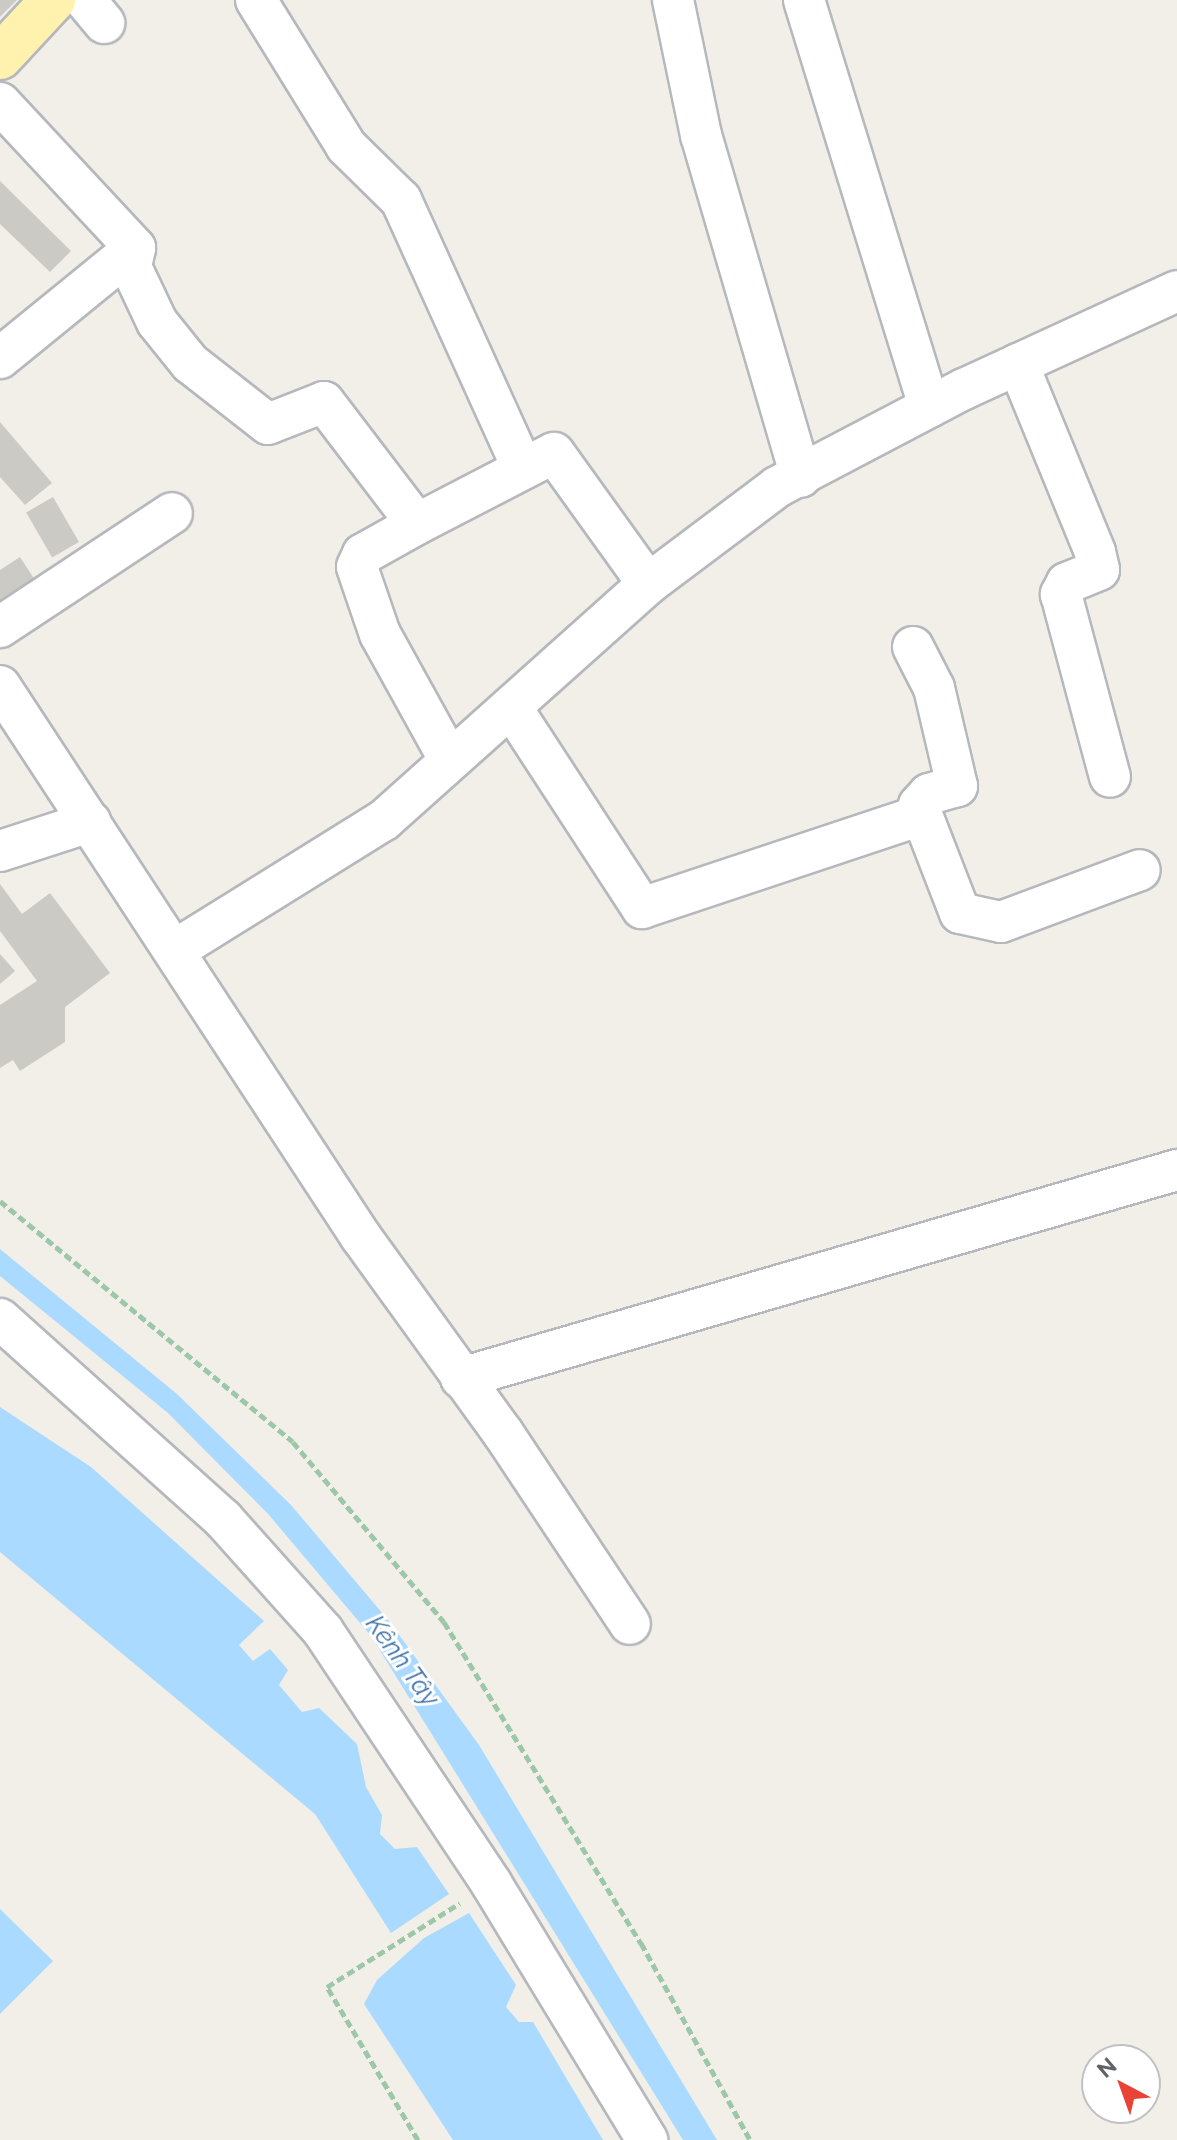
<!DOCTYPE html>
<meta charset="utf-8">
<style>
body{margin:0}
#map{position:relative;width:1177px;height:2140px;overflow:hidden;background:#f1efe8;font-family:Raleway,sans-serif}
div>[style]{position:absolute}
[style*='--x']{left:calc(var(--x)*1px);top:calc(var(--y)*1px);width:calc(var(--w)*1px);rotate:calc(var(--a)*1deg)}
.water>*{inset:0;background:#aadaff}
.building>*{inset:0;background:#cccac5;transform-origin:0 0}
.path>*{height:5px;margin-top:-2.5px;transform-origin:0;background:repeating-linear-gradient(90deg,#9cc7a9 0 8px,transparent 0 12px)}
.roads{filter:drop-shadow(2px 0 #b5b8bc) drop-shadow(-2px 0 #b5b8bc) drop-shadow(0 2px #b5b8bc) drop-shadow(0 -2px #b5b8bc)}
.minor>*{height:40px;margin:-20px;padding:0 20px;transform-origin:20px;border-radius:20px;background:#fff}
.major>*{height:44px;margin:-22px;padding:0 22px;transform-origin:22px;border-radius:22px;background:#fff2af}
span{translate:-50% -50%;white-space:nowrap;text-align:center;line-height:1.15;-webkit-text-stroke:6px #fff;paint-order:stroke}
.water-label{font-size:26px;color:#4174aa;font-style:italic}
.north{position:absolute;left:1081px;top:2044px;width:80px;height:80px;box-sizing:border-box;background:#fff;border:2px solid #bfc1c3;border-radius:50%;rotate:319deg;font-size:22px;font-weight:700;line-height:32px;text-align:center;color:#5f6368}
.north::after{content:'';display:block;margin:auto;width:28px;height:36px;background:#ea4335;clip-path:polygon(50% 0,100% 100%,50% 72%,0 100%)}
</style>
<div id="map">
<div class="water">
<i style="clip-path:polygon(0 1249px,177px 1394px,291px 1505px,389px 1621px,479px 1745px,717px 2140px,683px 2140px,371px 1636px,269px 1515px,168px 1413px,0 1276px)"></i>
<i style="clip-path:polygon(0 1407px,91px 1467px,264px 1621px,239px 1645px,253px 1661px,270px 1649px,288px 1670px,279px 1685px,302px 1712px,319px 1708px,357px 1744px,366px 1787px,382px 1815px,380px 1834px,395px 1849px,417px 1847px,449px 1894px,391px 1933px,315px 1814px,0 1552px)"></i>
<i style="clip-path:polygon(0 1909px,53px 1961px,0 2014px)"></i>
<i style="clip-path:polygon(469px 1913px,516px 1985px,506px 2007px,519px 2022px,533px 2022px,603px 2140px,453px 2140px,364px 2004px,377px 1980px,424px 1938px)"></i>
</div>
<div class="building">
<i style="clip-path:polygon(0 0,17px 0,0 17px)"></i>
<i style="clip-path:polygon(0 181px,71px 251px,50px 272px,0 224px)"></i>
<i style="clip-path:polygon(0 422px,52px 483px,25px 505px,0 477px)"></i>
<i style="left:53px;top:497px;width:52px;height:31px;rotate:60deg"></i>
<i style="clip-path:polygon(20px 557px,44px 594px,0 607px,0 570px)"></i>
<i style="clip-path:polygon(0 884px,22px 914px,50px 893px,110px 973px,65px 1007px,65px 1042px,20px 1071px,13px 1060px,0 1068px,0 1005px,37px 981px,0 931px)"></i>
<i style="clip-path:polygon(0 954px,15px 971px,0 984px)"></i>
</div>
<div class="path">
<i style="--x:0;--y:1201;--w:379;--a:39.4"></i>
<i style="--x:293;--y:1442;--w:235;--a:50"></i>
<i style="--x:444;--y:1622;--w:377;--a:58.5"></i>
<i style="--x:641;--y:1943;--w:225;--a:61"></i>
<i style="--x:418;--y:2140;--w:178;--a:-120.7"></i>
<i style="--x:327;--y:1987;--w:157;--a:-32.3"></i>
</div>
<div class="roads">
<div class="minor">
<i style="--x:85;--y:0;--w:30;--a:50"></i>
<i style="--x:256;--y:0;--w:172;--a:58.3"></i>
<i style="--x:346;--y:146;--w:77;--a:44.5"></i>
<i style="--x:401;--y:200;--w:295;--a:65.6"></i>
<i style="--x:673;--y:0;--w:138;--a:78.3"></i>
<i style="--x:701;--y:135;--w:356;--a:73.7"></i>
<i style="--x:804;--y:0;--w:426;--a:72.9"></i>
<i style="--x:0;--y:103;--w:198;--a:47"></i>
<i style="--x:135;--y:248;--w:19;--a:102"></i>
<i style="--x:131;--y:267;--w:61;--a:64.7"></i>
<i style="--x:157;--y:322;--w:53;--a:51.2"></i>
<i style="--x:190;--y:363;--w:99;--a:38"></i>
<i style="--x:268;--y:424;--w:60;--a:-21.4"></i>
<i style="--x:324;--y:402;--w:153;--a:52.7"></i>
<i style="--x:417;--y:524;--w:154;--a:-27.4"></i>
<i style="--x:554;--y:453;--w:161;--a:54.3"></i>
<i style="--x:0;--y:358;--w:174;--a:-39.2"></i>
<i style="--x:1018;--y:364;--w:203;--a:67.7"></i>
<i style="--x:1095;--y:552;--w:18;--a:77"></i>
<i style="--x:1099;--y:570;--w:35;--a:158"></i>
<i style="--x:1067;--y:583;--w:13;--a:119"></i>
<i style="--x:1061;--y:594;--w:189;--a:75"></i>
<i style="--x:417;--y:524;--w:62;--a:150.9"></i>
<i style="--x:363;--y:554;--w:14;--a:115"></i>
<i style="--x:357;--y:567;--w:71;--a:71.1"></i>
<i style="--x:380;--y:634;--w:141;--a:61.1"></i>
<i style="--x:0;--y:627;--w:206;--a:-33.5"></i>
<i style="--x:913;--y:647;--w:46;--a:62.9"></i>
<i style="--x:934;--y:688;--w:101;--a:76.8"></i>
<i style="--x:957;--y:786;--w:29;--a:164"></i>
<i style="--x:929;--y:794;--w:15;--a:132"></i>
<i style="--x:919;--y:805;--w:10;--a:73"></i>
<i style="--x:0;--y:686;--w:659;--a:56.77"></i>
<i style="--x:361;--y:1237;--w:242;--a:54.1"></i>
<i style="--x:503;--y:1433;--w:229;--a:56.4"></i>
<i style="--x:511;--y:707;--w:240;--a:56.9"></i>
<i style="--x:642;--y:908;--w:295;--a:-18.4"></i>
<i style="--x:922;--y:815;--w:105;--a:68.8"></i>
<i style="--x:960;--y:913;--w:42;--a:12.4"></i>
<i style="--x:1001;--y:922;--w:148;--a:-20.5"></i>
<i style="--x:0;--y:851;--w:95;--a:-17.9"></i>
<i style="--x:175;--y:950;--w:246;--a:-31.9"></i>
<i style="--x:384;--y:820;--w:354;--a:-41.8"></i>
<i style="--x:648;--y:584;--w:161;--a:-36.9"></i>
<i style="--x:777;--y:487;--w:211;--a:-27.7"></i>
<i style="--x:964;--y:389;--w:234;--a:-24.7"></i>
<i style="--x:0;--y:1319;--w:300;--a:41.9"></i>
<i style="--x:223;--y:1519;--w:150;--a:48.2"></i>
<i style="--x:323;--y:1631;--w:303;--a:56.3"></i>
<i style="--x:491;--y:1883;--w:301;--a:58.7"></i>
<i style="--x:461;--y:1378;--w:746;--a:-16.2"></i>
</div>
<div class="major">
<i style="--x:0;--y:57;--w:78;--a:-47.1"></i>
</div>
</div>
<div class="water-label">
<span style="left:402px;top:1661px;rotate:54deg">Kênh Tây</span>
</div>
<div class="north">N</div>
</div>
